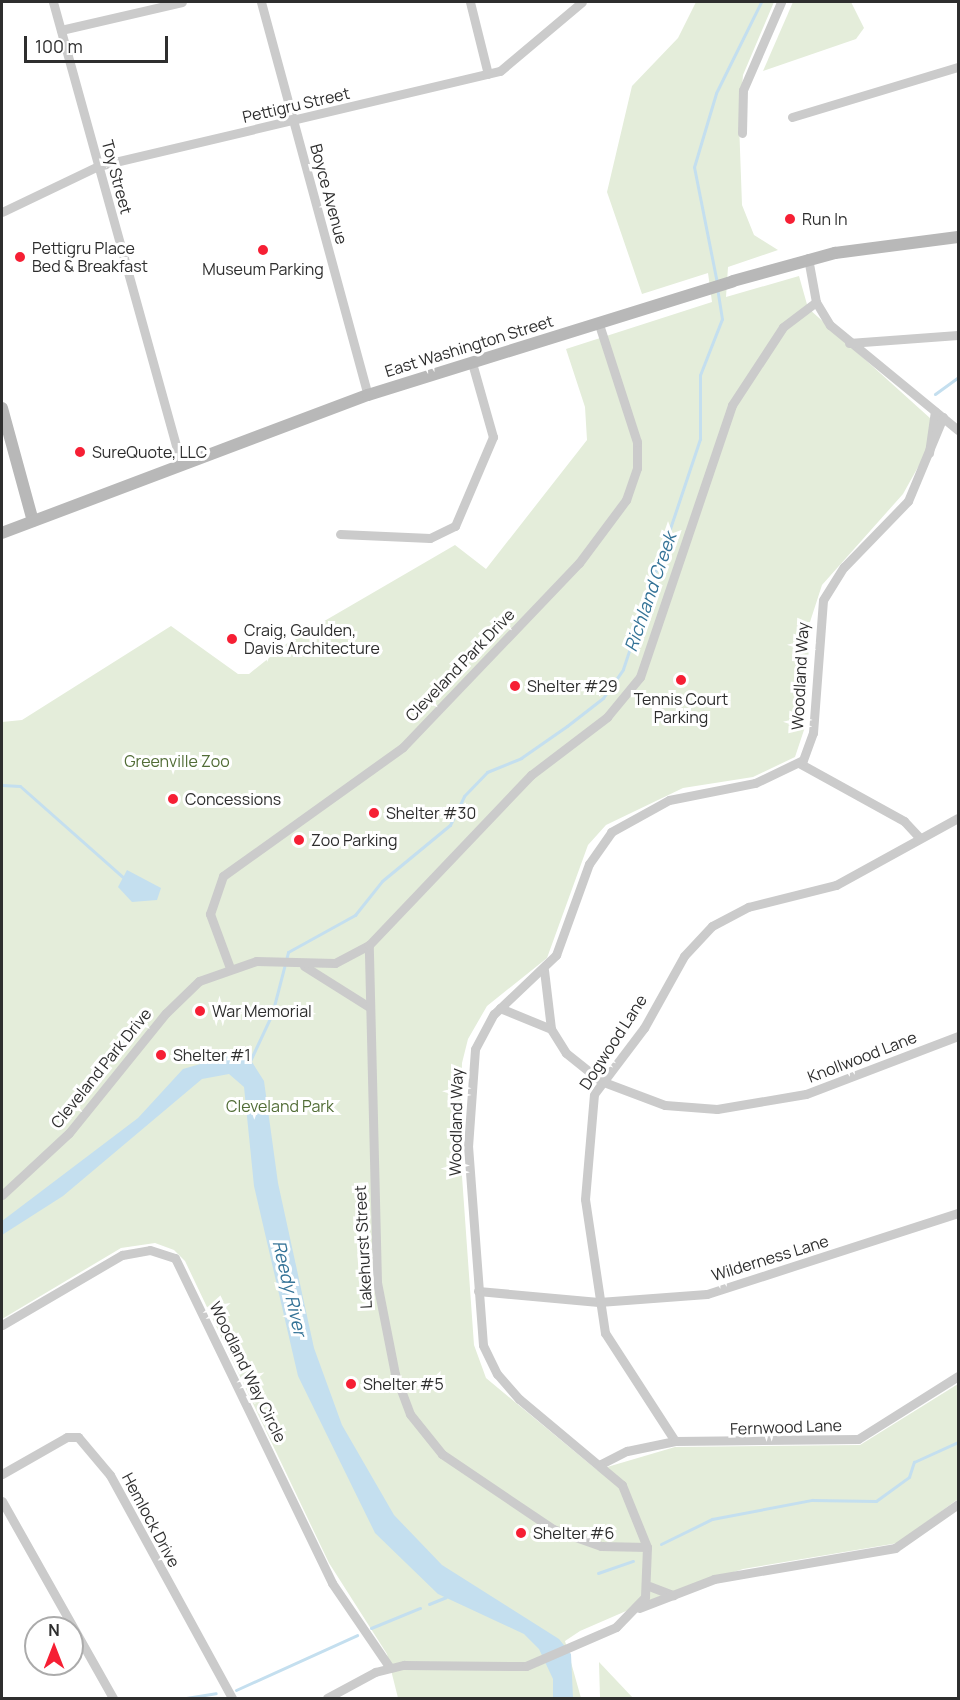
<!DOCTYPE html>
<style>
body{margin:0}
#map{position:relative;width:960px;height:1700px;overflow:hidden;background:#fff;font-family:Manrope,sans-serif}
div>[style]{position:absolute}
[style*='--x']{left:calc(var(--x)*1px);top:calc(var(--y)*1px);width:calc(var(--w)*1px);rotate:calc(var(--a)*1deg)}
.green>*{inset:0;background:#e4edda}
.water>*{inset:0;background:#c4dfef}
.stream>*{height:3px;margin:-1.5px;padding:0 1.5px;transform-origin:1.5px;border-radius:1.5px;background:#c4dfef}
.street>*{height:9px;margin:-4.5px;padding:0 4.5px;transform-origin:4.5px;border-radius:4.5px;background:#cbcbcb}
.secondary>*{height:12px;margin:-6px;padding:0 6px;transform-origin:6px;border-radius:6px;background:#b8b8b8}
.dots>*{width:16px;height:16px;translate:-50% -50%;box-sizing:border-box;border:3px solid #fff;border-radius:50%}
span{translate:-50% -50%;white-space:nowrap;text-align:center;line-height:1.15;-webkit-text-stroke:6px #fff;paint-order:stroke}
.street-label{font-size:16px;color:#2e2e2e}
.poi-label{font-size:16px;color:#2e2e2e}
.left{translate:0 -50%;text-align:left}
.park-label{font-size:16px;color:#526d37}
.water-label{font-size:18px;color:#347397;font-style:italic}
.frame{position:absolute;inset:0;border:3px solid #2e2e2e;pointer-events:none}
.north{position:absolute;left:24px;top:1616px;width:60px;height:60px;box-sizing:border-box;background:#fff;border:2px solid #ababab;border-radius:50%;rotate:0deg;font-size:16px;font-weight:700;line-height:24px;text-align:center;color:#2e2e2e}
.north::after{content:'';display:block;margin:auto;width:21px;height:27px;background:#f61f34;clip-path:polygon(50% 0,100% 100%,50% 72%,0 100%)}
.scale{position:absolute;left:24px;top:36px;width:144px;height:27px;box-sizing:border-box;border:3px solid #2e2e2e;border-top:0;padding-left:8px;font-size:18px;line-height:21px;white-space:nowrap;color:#2e2e2e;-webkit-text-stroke:4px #fff;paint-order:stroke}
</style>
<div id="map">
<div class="green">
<i style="clip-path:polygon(696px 2px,774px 2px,743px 75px,739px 122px,742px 205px,754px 235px,778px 250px,728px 267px,726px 297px,799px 276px,808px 308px,931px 419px,927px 451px,903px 494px,822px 585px,810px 622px,805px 727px,795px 757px,753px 777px,683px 788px,606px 825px,588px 845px,547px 958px,487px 1006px,468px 1039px,462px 1063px,460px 1148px,474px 1345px,486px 1378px,597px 1470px,675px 1447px,860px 1445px,958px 1384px,958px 1499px,898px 1543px,743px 1569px,663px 1595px,580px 1631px,565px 1641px,581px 1698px,398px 1698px,387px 1654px,329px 1563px,185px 1261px,174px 1250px,155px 1243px,121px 1248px,2px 1319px,2px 722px,22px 720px,171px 626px,238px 674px,249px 674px,290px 641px,455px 545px,486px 569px,587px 440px,585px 407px,566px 349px,712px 302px,708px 273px,642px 294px,607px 192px,632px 86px,678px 38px)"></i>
<i style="clip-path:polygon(793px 2px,851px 2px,864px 28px,856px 39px,763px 71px)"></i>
<i style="clip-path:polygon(599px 1662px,633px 1698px,600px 1698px)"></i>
</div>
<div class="water">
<i style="clip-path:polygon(127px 870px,161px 888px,157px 900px,132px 902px,118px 887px)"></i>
<i style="clip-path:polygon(235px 1054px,252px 1062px,264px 1081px,278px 1183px,314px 1348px,342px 1425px,394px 1515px,442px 1565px,559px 1639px,571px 1654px,573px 1698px,553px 1698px,553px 1679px,539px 1649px,524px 1634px,438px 1594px,375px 1533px,298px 1376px,254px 1186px,244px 1087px,229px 1074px,202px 1079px,63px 1196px,2px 1235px,2px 1221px,138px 1118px,183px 1069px)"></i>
</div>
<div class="stream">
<i style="--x:717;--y:283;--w:118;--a:-101.2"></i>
<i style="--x:694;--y:167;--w:77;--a:-73.4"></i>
<i style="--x:716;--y:93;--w:102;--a:-63.7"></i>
<i style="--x:935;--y:394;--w:29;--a:-36"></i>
<i style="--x:2;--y:785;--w:18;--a:3"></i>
<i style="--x:20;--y:786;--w:137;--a:41.5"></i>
<i style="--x:249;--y:1063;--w:54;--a:-64.9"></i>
<i style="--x:272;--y:1014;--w:64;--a:-75.5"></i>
<i style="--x:288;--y:952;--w:77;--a:-28.9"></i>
<i style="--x:355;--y:915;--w:43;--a:-51.5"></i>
<i style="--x:382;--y:881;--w:88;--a:-39.5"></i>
<i style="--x:450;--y:825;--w:32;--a:-64"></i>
<i style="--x:464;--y:796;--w:33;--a:-46"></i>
<i style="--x:487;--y:772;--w:37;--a:-22"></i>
<i style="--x:521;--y:758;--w:56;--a:-34.8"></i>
<i style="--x:567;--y:726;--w:46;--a:-37.9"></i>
<i style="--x:603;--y:698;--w:35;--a:-55"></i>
<i style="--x:623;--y:669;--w:243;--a:-71.5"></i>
<i style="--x:700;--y:439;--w:64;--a:-90"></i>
<i style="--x:700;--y:375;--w:60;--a:-68.6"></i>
<i style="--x:722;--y:319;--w:30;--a:-99"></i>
<i style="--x:661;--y:1544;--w:57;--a:-26.1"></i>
<i style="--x:712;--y:1519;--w:102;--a:-10.8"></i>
<i style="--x:812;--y:1500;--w:64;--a:0.9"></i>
<i style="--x:876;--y:1501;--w:41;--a:-36"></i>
<i style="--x:909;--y:1477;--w:16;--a:-72"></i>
<i style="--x:914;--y:1462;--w:48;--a:-24.4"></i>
<i style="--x:598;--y:1573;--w:37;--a:-19"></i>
<i style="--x:429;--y:1604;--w:18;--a:-22"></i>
<i style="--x:371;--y:1628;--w:53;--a:-22.2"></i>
<i style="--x:236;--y:1690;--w:133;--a:-24.4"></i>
<i style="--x:186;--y:1698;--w:30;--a:-9"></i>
</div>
<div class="street">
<i style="--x:53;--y:2;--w:480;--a:74.5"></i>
<i style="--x:261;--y:2;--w:407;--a:74.8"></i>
<i style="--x:470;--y:2;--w:74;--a:76"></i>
<i style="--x:61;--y:30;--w:124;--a:-13"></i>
<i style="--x:792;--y:117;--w:173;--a:-16.8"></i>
<i style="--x:742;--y:133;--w:43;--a:-88.7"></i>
<i style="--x:743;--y:90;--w:96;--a:-66.6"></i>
<i style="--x:2;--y:212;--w:106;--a:-25.6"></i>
<i style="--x:98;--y:166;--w:413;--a:-13.3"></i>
<i style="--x:500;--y:71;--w:107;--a:-40.1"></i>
<i style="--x:808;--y:258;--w:45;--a:79.7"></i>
<i style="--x:816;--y:302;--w:27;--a:59"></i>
<i style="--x:830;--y:325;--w:166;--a:39.4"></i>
<i style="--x:849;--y:343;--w:109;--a:-4.2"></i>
<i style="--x:929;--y:453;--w:42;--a:-81.9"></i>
<i style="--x:340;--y:534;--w:90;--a:2.5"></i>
<i style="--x:430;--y:538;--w:28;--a:-26"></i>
<i style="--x:455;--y:526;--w:97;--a:-66.9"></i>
<i style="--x:493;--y:437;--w:77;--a:-105.8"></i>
<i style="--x:799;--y:763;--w:120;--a:28.9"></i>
<i style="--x:904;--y:821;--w:21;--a:47"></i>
<i style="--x:304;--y:966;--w:77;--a:32.2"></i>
<i style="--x:230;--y:968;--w:58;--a:-110.3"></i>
<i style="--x:210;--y:914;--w:40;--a:-71.1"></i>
<i style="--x:223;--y:876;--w:221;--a:-35.6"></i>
<i style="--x:403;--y:747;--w:255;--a:-46.3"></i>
<i style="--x:579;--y:563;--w:79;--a:-53.3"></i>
<i style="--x:626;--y:500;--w:34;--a:-71"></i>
<i style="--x:637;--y:468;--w:26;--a:-90"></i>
<i style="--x:637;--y:442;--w:124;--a:-107.9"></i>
<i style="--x:544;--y:970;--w:59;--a:83.2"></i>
<i style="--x:551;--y:1029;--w:28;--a:58"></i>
<i style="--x:566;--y:1053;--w:45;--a:38.7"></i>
<i style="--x:601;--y:1081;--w:68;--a:20.6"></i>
<i style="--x:665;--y:1105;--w:52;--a:4.4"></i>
<i style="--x:717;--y:1109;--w:90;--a:-9.6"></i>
<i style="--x:806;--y:1094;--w:163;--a:-20.9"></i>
<i style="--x:500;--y:1008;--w:55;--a:22.4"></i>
<i style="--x:2;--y:1195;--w:91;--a:-42.8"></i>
<i style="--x:69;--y:1133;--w:154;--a:-51.1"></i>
<i style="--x:166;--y:1013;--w:46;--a:-44.1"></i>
<i style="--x:199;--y:981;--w:60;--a:-19.3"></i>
<i style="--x:256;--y:961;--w:79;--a:1.5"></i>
<i style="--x:335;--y:963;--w:38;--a:-28"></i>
<i style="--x:478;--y:1291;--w:121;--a:5.2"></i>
<i style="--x:599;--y:1302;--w:108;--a:-4.2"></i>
<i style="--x:707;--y:1294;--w:264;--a:-17.9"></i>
<i style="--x:2;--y:1325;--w:139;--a:-30.3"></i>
<i style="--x:122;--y:1255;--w:28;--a:-10"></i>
<i style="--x:150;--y:1250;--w:26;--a:18"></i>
<i style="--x:175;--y:1258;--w:361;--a:64.2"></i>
<i style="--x:332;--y:1583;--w:103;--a:55.7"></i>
<i style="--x:675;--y:1441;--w:129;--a:-122.9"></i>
<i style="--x:605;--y:1333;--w:135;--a:-98.5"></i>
<i style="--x:585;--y:1199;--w:105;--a:-85.1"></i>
<i style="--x:594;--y:1094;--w:83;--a:-52.9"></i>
<i style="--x:644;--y:1028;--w:82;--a:-60.9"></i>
<i style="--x:684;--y:956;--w:41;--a:-47"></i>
<i style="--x:712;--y:926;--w:41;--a:-27.8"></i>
<i style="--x:748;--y:907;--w:91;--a:-14"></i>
<i style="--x:836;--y:885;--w:139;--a:-28.8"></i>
<i style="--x:601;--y:1464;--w:29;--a:-27"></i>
<i style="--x:627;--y:1451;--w:49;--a:-11.8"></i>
<i style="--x:675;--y:1441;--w:183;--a:-0.6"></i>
<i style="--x:858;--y:1439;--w:118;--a:-32.2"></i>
<i style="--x:2;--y:1474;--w:75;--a:-29.6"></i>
<i style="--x:67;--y:1437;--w:11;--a:0"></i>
<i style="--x:78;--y:1437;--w:50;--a:49.9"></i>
<i style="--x:110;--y:1475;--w:254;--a:61.3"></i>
<i style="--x:2;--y:1501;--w:226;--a:60.6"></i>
<i style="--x:647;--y:1547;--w:46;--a:-178.8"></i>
<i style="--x:601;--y:1546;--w:51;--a:-160.5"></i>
<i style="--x:553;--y:1529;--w:134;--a:-146"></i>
<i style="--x:442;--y:1454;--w:51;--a:-128.7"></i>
<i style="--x:410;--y:1414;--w:43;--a:-110.6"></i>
<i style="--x:395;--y:1374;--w:94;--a:-101.1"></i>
<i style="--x:377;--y:1282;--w:337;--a:-91.4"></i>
<i style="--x:369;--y:945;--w:235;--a:-46.4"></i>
<i style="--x:531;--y:775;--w:96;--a:-37.3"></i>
<i style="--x:607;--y:717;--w:52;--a:-50.5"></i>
<i style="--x:640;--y:677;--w:287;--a:-71.3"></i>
<i style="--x:732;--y:405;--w:93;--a:-56.8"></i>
<i style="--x:783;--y:327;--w:41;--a:-37.1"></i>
<i style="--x:649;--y:1586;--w:26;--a:21"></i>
<i style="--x:639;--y:1608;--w:80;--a:-21.1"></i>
<i style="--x:714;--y:1579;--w:184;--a:-9.7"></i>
<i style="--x:895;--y:1548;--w:77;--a:-34.9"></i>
<i style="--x:327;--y:1698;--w:55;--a:-28.4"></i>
<i style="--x:375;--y:1672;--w:30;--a:-14"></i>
<i style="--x:404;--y:1665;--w:122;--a:0.5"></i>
<i style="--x:526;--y:1666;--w:98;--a:-23.4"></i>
<i style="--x:616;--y:1627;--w:42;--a:-46"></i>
<i style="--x:645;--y:1597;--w:50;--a:-87.7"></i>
<i style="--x:647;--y:1547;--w:67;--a:-112"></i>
<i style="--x:622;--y:1485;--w:134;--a:-140.1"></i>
<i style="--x:519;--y:1399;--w:33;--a:-131"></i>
<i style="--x:497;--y:1374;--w:32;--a:-116"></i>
<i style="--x:483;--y:1345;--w:199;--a:-94.3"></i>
<i style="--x:468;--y:1147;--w:98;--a:-85.9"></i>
<i style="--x:475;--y:1049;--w:40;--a:-62"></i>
<i style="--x:494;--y:1014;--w:86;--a:-43.6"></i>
<i style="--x:556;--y:955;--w:97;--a:-70.1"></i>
<i style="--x:589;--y:864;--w:39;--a:-55"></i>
<i style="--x:611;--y:832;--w:66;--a:-28.9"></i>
<i style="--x:669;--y:800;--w:88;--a:-11.2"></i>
<i style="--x:755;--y:783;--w:53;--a:-25.6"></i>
<i style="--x:803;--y:760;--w:29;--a:-70"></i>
<i style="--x:813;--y:733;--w:133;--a:-85.7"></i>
<i style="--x:823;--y:600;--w:39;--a:-58"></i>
<i style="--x:844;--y:567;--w:92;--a:-45.9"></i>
<i style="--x:908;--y:501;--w:91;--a:-67.4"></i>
</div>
<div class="secondary">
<i style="--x:2;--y:408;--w:117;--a:74.7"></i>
<i style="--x:2;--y:533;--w:391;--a:-20.7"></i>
<i style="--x:368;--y:395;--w:382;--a:-17.3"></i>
<i style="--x:733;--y:281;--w:106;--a:-15.4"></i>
<i style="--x:835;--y:253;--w:124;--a:-7.4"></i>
</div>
<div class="dots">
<i style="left:790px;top:219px;background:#f61f34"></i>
<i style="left:263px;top:250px;background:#f61f34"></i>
<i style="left:20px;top:257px;background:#f61f34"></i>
<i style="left:80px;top:452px;background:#f61f34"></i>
<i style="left:232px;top:639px;background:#f61f34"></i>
<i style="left:681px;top:680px;background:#f61f34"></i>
<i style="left:515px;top:686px;background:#f61f34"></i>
<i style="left:173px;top:799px;background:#f61f34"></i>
<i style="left:374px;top:813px;background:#f61f34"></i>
<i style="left:299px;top:840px;background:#f61f34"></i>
<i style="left:200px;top:1011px;background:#f61f34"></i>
<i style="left:161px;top:1055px;background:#f61f34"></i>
<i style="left:351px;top:1384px;background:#f61f34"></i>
<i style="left:521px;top:1533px;background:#f61f34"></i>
</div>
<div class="street-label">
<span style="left:296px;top:105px;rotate:-13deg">Pettigru Street</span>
<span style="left:117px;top:177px;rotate:75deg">Toy Street</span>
<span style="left:329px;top:194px;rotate:75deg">Boyce Avenue</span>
<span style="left:469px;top:346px;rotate:-17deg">East Washington Street</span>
<span style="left:460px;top:665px;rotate:-46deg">Cleveland Park Drive</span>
<span style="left:800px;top:676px;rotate:-87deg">Woodland Way</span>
<span style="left:613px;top:1042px;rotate:-57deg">Dogwood Lane</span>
<span style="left:862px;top:1057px;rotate:-21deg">Knollwood Lane</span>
<span style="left:101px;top:1068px;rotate:-51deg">Cleveland Park Drive</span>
<span style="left:456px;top:1122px;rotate:-89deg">Woodland Way</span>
<span style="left:363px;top:1247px;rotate:-93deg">Lakehurst Street</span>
<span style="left:770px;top:1258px;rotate:-17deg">Wilderness Lane</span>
<span style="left:248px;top:1372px;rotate:64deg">Woodland Way Circle</span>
<span style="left:786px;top:1427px;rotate:-2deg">Fernwood Lane</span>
<span style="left:151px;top:1520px;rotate:62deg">Hemlock Drive</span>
</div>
<div class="poi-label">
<span class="left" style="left:802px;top:219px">Run In</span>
<span class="left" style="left:32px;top:257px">Pettigru Place<br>Bed &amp; Breakfast</span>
<span style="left:263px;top:269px">Museum Parking</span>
<span class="left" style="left:92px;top:452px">SureQuote, LLC</span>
<span class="left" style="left:244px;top:639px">Craig, Gaulden,<br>Davis Architecture</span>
<span class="left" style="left:527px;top:686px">Shelter #29</span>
<span style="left:681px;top:708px">Tennis Court<br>Parking</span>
<span class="left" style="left:185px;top:799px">Concessions</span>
<span class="left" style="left:386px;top:813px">Shelter #30</span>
<span class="left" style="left:311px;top:840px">Zoo Parking</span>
<span class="left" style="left:212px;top:1011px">War Memorial</span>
<span class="left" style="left:173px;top:1055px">Shelter #1</span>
<span class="left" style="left:363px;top:1384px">Shelter #5</span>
<span class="left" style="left:533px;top:1533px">Shelter #6</span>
</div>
<div class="park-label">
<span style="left:177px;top:761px">Greenville Zoo</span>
<span style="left:280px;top:1106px">Cleveland Park</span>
</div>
<div class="water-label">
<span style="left:650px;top:592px;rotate:-71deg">Richland Creek</span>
<span style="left:290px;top:1288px;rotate:77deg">Reedy River</span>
</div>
<div class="frame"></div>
<div class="north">N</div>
<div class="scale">100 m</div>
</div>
